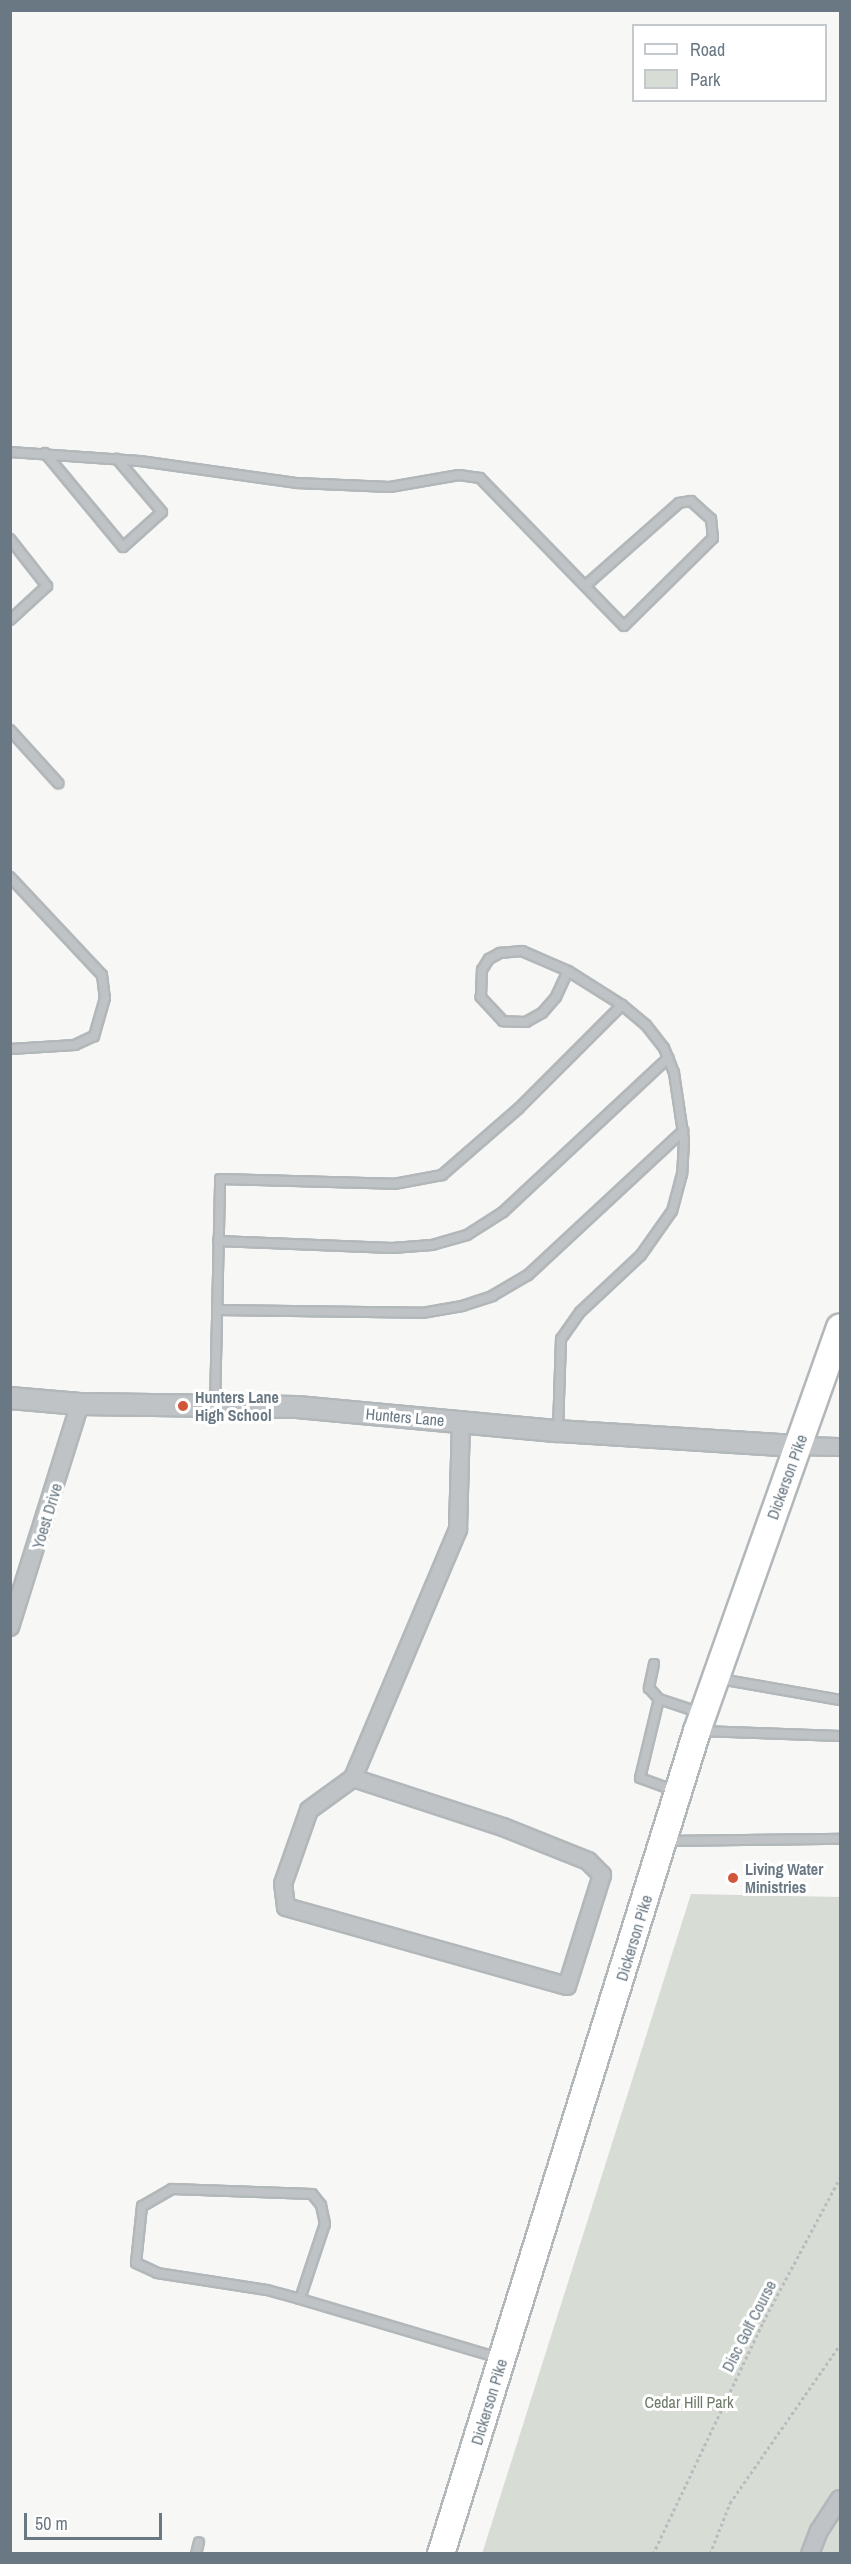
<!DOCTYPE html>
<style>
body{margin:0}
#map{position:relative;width:851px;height:2564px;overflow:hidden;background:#f7f7f5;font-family:"Archivo Narrow",sans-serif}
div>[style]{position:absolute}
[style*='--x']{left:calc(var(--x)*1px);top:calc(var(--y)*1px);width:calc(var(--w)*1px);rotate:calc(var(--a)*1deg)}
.green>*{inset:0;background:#d7dcd4}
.path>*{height:3px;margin-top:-1.5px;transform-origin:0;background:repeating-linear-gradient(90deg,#b9bcbe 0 3px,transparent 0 6px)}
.roads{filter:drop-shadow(2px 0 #b2b7ba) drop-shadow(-2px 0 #b2b7ba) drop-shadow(0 2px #b2b7ba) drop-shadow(0 -2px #b2b7ba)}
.service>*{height:8px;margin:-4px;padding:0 4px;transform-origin:4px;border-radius:4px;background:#bfc3c6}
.minor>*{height:16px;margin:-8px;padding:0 8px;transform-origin:8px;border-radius:8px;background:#bfc3c6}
.tertiary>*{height:20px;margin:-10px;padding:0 10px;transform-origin:10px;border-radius:10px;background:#bfc3c6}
.primary>*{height:26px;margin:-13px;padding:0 13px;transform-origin:13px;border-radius:13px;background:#fff}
.dots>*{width:16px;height:16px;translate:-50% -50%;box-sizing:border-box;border:3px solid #fff;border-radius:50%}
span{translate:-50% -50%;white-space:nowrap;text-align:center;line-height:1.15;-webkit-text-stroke:6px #fff;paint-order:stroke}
.poi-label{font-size:16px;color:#697883;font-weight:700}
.left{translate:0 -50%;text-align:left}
.street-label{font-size:16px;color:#697883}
.park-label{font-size:16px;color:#6c7a67}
.frame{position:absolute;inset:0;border:12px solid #697883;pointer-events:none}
.legend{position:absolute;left:632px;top:24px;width:195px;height:78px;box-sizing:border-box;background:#fff;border:2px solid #c3c9cd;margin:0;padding:8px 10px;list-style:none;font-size:18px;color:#697883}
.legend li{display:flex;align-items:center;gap:12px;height:30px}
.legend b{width:30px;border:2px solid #c3c9cd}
.scale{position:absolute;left:24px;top:2513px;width:138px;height:27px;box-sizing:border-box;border:3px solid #697883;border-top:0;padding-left:8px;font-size:18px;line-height:21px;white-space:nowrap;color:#697883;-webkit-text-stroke:4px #fff;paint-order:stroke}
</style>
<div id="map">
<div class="green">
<i style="clip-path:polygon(691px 1894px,840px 1897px,840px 2553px,482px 2554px)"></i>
</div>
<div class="path">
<i style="--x:653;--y:2554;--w:257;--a:-64.6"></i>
<i style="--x:763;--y:2322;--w:163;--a:-61.9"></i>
<i style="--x:710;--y:2554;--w:55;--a:-68.6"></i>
<i style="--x:730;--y:2503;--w:193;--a:-55.2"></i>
</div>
<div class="roads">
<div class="service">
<i style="--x:10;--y:452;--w:130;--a:4"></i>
<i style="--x:140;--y:461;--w:159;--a:8"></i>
<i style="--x:297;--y:483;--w:93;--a:2.5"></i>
<i style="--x:390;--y:487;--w:70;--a:-9.9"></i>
<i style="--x:459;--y:475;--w:21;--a:8"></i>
<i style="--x:480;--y:478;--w:206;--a:45.8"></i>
<i style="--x:624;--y:626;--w:125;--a:-44.7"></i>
<i style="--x:713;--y:538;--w:19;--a:-96"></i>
<i style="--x:711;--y:519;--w:27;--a:-138"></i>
<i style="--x:691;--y:501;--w:12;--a:171"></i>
<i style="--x:679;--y:503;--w:125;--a:138.6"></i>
<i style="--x:45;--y:453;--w:122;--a:50.3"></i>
<i style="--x:123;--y:547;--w:52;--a:-41.9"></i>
<i style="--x:162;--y:512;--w:70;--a:-130.3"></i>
<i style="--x:10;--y:539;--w:60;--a:51.8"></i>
<i style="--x:47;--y:586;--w:50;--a:137.4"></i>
<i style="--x:10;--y:730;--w:72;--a:47.8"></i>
<i style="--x:10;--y:877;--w:134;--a:46.8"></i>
<i style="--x:102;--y:975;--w:23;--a:83"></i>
<i style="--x:105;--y:998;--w:40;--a:106"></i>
<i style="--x:94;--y:1036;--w:21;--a:155"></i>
<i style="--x:75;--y:1045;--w:65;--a:176.5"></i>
<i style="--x:568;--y:971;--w:29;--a:115"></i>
<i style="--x:556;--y:997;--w:21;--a:131"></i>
<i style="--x:542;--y:1013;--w:18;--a:151"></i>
<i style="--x:526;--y:1022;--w:23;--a:-178"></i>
<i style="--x:503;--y:1021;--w:33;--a:-133"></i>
<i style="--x:481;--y:997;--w:27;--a:-88"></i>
<i style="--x:482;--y:970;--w:13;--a:-58"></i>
<i style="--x:489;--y:959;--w:13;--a:-29"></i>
<i style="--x:500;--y:953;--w:22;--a:-5"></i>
<i style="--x:522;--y:951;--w:50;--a:23.5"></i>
<i style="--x:568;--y:971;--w:64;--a:32.2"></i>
<i style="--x:218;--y:1241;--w:174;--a:2.3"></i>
<i style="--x:392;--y:1248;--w:40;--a:-4.3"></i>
<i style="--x:432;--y:1245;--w:36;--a:-16"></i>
<i style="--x:467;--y:1235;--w:43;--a:-32.6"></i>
<i style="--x:503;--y:1212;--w:226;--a:-43"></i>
<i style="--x:217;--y:1310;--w:205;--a:0.8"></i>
<i style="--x:422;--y:1313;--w:41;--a:-9.9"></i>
<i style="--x:462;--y:1306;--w:32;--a:-18"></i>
<i style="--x:492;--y:1296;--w:42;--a:-30.3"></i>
<i style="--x:528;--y:1275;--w:212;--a:-42.9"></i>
<i style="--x:215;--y:1406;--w:227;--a:-88.7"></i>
<i style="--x:220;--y:1179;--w:174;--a:1.6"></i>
<i style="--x:394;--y:1184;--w:49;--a:-10.6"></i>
<i style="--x:442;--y:1175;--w:101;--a:-41"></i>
<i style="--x:518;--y:1109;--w:147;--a:-45"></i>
<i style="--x:622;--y:1005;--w:31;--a:40"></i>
<i style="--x:646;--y:1025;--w:29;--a:52"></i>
<i style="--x:664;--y:1048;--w:27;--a:68"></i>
<i style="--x:674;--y:1073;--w:68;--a:81.5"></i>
<i style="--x:684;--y:1140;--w:34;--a:93"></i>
<i style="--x:682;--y:1174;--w:38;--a:105"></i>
<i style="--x:672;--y:1211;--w:54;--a:125.2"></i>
<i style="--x:641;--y:1255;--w:83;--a:136.9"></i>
<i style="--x:580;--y:1312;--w:33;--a:125"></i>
<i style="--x:561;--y:1339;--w:91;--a:91.9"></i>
<i style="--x:654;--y:1664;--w:25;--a:102"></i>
<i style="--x:649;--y:1688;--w:15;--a:48"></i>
<i style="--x:659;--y:1699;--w:44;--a:18.4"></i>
<i style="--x:720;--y:1679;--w:122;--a:9.9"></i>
<i style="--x:659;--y:1699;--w:81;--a:103.5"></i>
<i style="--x:640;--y:1778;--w:38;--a:20"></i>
<i style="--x:701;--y:1731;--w:139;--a:2.1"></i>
<i style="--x:667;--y:1841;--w:173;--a:-0.7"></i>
<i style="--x:300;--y:2299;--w:79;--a:-71.6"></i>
<i style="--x:325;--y:2224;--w:19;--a:-102"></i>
<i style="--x:321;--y:2205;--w:14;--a:-129"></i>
<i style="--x:312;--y:2194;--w:140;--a:-178"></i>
<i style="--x:172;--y:2189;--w:34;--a:150"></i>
<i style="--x:142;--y:2206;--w:57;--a:96"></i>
<i style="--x:136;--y:2263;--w:23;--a:25"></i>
<i style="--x:157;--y:2273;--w:111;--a:8.8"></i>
<i style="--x:267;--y:2290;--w:34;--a:15"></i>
<i style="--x:300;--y:2299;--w:208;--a:16.5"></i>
<i style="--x:196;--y:2554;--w:12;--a:-76"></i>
</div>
<div class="minor">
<i style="--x:798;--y:1446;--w:42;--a:1.4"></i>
<i style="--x:10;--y:1627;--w:234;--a:-72.6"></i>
<i style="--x:353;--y:1778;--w:158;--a:18.1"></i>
<i style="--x:503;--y:1827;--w:92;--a:21.8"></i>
<i style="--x:588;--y:1861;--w:20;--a:45"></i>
<i style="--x:602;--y:1875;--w:116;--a:107.5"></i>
<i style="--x:567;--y:1986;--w:292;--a:-164.3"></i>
<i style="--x:286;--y:1907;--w:23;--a:-97"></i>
<i style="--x:283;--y:1884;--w:78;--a:-70.6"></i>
<i style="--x:309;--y:1810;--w:54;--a:-36"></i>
<i style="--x:353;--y:1778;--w:270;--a:-67.1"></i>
<i style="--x:458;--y:1529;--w:107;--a:-88.4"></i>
<i style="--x:810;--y:2554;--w:25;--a:-69"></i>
<i style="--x:819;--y:2531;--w:38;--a:-57"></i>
</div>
<div class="tertiary">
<i style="--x:10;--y:1398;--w:70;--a:4.9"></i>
<i style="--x:80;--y:1404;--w:217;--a:0.8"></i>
<i style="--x:297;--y:1407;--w:262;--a:5.3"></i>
<i style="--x:558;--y:1431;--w:240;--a:3.6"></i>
</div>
<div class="primary">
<i style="--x:441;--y:2554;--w:862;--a:-72.72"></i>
<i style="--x:697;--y:1731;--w:428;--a:-70.5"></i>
</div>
</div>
<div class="dots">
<i style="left:183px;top:1406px;background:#d2563a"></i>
<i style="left:733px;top:1878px;background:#d2563a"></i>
</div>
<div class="poi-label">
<span class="left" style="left:195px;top:1406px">Hunters Lane<br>High School</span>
<span class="left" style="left:745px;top:1878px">Living Water<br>Ministries</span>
</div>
<div class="street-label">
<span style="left:405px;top:1417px;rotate:5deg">Hunters Lane</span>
<span style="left:787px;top:1477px;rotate:-70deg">Dickerson Pike</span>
<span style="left:47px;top:1516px;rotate:-73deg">Yoest Drive</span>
<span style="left:634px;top:1938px;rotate:-73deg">Dickerson Pike</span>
<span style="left:749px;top:2326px;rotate:-63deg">Disc Golf Course</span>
<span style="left:489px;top:2402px;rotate:-73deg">Dickerson Pike</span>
</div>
<div class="park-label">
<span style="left:689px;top:2402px">Cedar Hill Park</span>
</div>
<div class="frame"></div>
<ul class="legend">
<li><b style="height:8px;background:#fff"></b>Road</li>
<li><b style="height:16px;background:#d7dcd4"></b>Park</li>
</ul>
<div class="scale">50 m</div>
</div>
